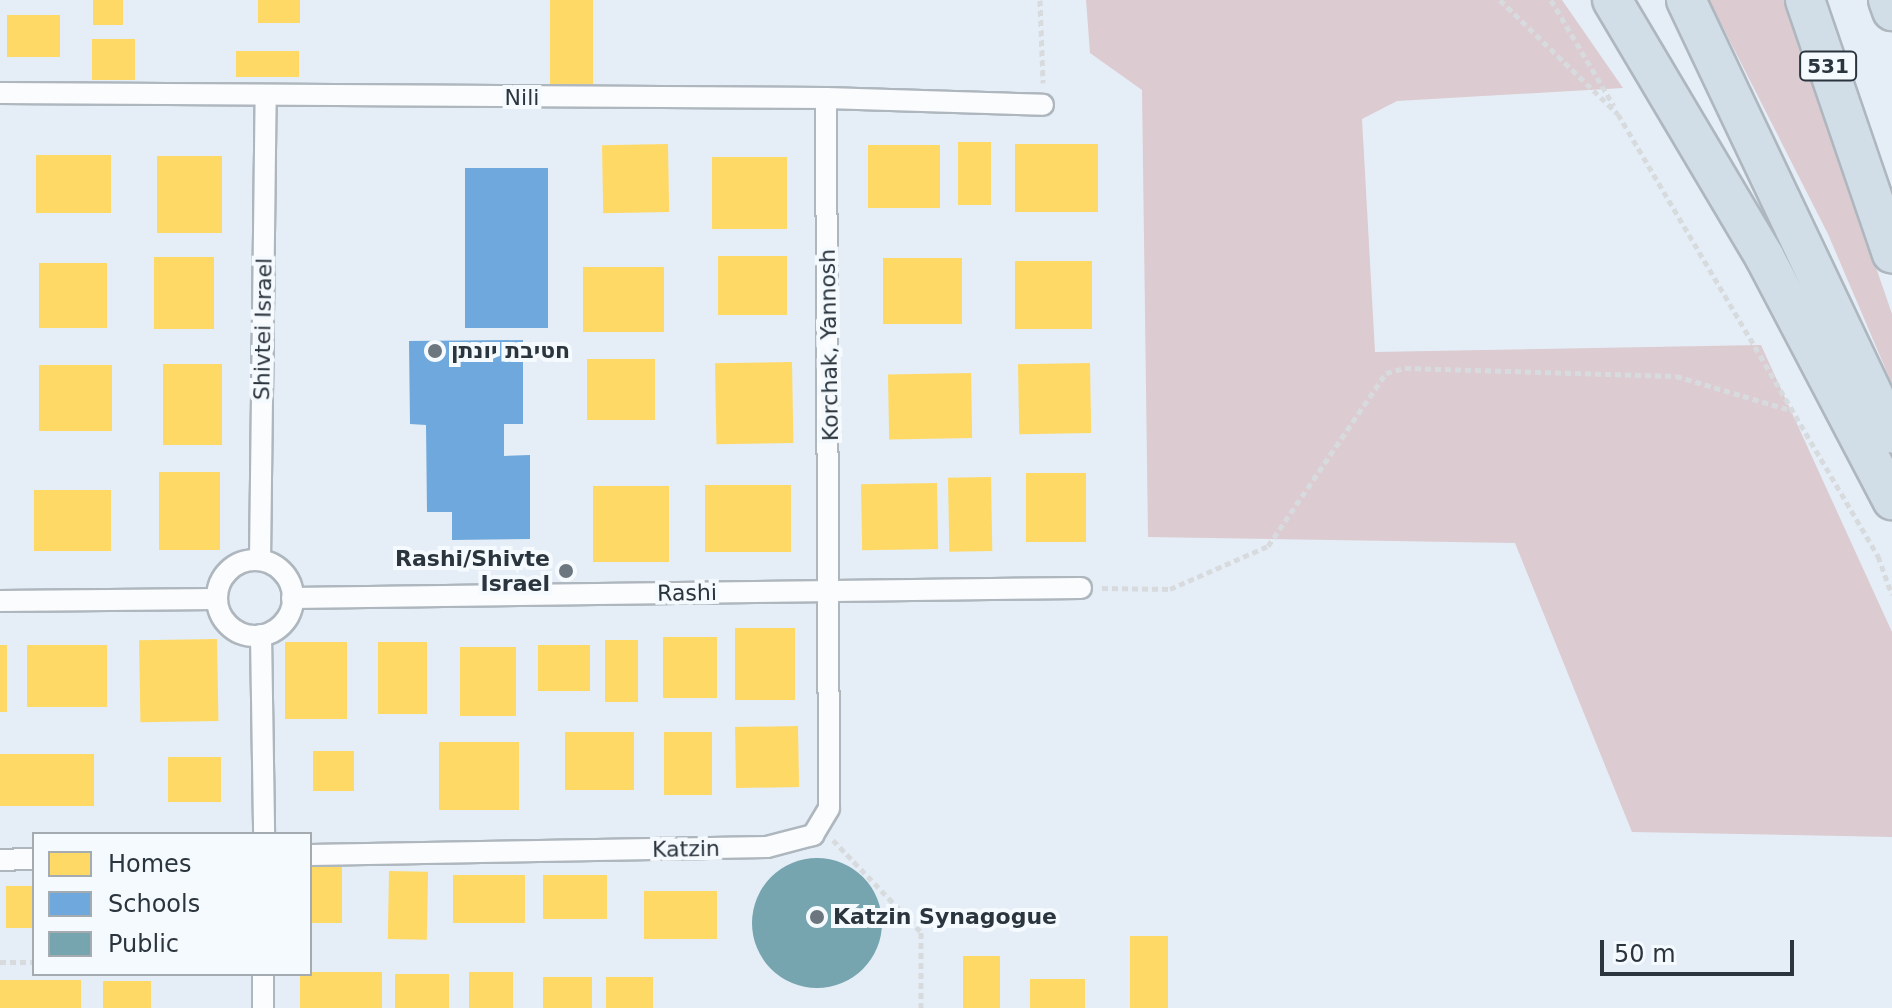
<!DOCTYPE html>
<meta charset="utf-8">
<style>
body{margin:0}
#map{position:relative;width:1892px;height:1008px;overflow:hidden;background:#e5eef6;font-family:"DejaVu Sans",Heebo,sans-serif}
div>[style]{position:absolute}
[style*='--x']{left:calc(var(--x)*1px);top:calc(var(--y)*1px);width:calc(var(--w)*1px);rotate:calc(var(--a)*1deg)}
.green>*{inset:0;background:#dccbd0}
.homes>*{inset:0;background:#ffd966;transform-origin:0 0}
.schools>*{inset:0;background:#6fa8dc;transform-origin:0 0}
.public>*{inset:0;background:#76a5af}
.round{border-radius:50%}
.path>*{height:5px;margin-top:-2.5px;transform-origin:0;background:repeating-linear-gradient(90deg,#d8dbde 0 6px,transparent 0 10px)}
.roads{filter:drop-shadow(2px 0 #aeb6be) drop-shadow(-2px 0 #aeb6be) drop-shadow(0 2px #aeb6be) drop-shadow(0 -2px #aeb6be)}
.minor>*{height:20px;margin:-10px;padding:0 10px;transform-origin:10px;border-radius:10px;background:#fbfcfe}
.minor>.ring{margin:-10px;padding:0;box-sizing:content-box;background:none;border:20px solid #fbfcfe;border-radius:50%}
.motorway>*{height:38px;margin:-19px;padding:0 19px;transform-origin:19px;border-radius:19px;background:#d1dde7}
.dots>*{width:22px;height:22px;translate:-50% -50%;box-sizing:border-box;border:4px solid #f5fafe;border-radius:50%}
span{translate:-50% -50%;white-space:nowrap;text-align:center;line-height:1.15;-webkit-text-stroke:8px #f5fafe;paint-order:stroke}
.shield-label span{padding:2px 6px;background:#f5fafe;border:2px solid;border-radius:6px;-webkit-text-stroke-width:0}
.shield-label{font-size:20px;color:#2b353e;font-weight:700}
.street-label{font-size:22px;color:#2b353e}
.poi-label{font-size:22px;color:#2b353e;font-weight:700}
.left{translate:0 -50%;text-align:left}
.right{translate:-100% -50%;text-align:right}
.legend{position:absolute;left:32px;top:832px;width:280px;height:144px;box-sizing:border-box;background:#f5fafe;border:2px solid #a4abb1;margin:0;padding:10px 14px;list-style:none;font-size:24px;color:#2b353e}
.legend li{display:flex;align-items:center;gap:16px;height:40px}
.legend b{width:40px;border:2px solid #a4abb1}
.scale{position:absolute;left:1600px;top:940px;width:194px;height:36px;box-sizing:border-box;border:4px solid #2b353e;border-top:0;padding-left:10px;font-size:24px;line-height:28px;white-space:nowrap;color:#2b353e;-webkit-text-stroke:6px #f5fafe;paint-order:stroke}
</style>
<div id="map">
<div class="green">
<i style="clip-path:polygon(1086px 0,1562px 0,1623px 88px,1397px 101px,1362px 119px,1375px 352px,1761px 345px,1892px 632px,1892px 837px,1632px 832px,1515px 543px,1148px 537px,1142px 90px,1090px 53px)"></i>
<i style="clip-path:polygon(1709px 0,1784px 0,1892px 314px,1892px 384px,1828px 234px)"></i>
</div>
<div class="homes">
<i style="left:93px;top:0;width:30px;height:25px"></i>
<i style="left:258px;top:0;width:42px;height:23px"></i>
<i style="left:550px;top:0;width:43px;height:84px"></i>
<i style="left:60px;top:15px;width:42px;height:53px;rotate:90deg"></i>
<i style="left:92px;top:39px;width:43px;height:41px"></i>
<i style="left:236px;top:51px;width:63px;height:26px"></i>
<i style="left:958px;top:142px;width:33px;height:63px"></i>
<i style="left:668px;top:144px;width:68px;height:66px;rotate:89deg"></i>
<i style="left:1098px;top:144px;width:68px;height:83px;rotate:90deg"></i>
<i style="left:868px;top:145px;width:72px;height:63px"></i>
<i style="left:36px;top:155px;width:75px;height:58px"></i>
<i style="left:157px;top:156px;width:65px;height:77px"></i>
<i style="left:712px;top:157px;width:75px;height:72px"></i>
<i style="left:787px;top:256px;width:59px;height:69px;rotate:90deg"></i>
<i style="left:154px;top:257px;width:60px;height:72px"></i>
<i style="left:962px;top:258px;width:66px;height:79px;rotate:90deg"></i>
<i style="left:1092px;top:261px;width:68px;height:77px;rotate:90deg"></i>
<i style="left:39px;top:263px;width:68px;height:65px"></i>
<i style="left:664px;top:267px;width:65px;height:81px;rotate:90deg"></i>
<i style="left:587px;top:359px;width:68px;height:61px"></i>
<i style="left:792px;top:362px;width:81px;height:77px;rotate:89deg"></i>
<i style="left:1090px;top:363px;width:70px;height:72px;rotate:89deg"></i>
<i style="left:163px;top:364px;width:59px;height:81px"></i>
<i style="left:39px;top:365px;width:73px;height:66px"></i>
<i style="left:971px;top:373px;width:65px;height:83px;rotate:89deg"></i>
<i style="left:159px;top:472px;width:61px;height:78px"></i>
<i style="left:1026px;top:473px;width:60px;height:69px"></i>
<i style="left:991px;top:477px;width:74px;height:43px;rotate:89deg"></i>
<i style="left:937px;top:483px;width:66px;height:76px;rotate:89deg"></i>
<i style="left:705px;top:485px;width:86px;height:67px"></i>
<i style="left:593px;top:486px;width:76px;height:76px"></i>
<i style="left:34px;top:490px;width:77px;height:61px"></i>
<i style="left:735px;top:628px;width:60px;height:72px"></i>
<i style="left:663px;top:637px;width:54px;height:61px"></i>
<i style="left:217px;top:639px;width:82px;height:78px;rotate:89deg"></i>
<i style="left:605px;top:640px;width:33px;height:62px"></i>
<i style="left:285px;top:642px;width:62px;height:77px"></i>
<i style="left:378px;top:642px;width:49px;height:72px"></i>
<i style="left:0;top:645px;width:7px;height:67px"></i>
<i style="left:27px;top:645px;width:80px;height:62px"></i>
<i style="left:538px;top:645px;width:52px;height:46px"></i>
<i style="left:460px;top:647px;width:56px;height:69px"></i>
<i style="left:798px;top:726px;width:61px;height:63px;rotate:89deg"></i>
<i style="left:565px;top:732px;width:69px;height:58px"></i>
<i style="left:664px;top:732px;width:48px;height:63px"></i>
<i style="left:519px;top:742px;width:68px;height:80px;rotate:90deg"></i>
<i style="left:313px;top:751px;width:41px;height:40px"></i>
<i style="left:0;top:754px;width:94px;height:52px"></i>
<i style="left:168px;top:757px;width:53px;height:45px"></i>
<i style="left:310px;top:867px;width:32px;height:56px"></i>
<i style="left:389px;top:871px;width:39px;height:68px;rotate:1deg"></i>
<i style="left:453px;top:875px;width:72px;height:48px"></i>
<i style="left:543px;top:875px;width:64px;height:44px"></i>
<i style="left:34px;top:886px;width:42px;height:28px;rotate:90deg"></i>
<i style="left:644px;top:891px;width:73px;height:48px"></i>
<i style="left:1130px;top:936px;width:38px;height:72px"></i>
<i style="left:963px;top:956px;width:37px;height:52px"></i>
<i style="left:382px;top:972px;width:36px;height:82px;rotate:90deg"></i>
<i style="left:469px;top:972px;width:44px;height:36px"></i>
<i style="left:395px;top:974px;width:54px;height:34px"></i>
<i style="left:543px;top:977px;width:49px;height:31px"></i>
<i style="left:606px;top:977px;width:47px;height:31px"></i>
<i style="left:1030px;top:979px;width:55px;height:29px"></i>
<i style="left:0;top:980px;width:81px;height:28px"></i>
<i style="left:103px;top:981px;width:48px;height:27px"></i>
</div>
<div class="schools">
<i style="left:465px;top:168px;width:83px;height:160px"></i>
<i style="clip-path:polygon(523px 340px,523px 424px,504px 424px,504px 456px,530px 455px,530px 539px,452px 540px,452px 512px,427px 512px,426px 425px,410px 424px,409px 341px)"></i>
</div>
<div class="public">
<i class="round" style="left:752px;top:858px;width:130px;height:130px"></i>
</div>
<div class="path">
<i style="--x:1040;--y:0;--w:83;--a:87.9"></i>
<i style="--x:1500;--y:0;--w:164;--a:44"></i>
<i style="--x:1618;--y:114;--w:513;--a:59.53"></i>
<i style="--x:1878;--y:556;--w:41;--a:70.3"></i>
<i style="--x:1551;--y:0;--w:123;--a:59.3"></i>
<i style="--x:1102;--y:588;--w:68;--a:0.8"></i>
<i style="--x:1170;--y:589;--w:107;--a:-23.7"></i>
<i style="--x:1268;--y:546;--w:209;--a:-55.7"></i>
<i style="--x:1386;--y:373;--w:20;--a:-15"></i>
<i style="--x:1405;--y:368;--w:271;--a:1.7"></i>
<i style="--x:1676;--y:376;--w:120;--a:16.5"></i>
<i style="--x:833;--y:840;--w:127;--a:46.3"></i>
<i style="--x:921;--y:932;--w:76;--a:90"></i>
<i style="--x:0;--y:962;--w:34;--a:0"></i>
</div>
<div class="roads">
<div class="minor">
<i style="--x:0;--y:93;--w:826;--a:0.35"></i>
<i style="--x:826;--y:98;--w:217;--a:1.8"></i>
<i style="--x:260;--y:560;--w:462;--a:-89.3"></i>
<i class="ring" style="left:217px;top:560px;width:56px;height:56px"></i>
<i style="--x:292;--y:598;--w:789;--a:-0.73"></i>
<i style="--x:0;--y:601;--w:217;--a:-0.5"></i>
<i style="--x:261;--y:635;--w:199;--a:89.1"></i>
<i style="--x:310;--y:855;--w:457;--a:-1"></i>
<i style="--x:767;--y:847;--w:48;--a:-14.6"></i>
<i style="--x:813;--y:835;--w:31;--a:-59"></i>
<i style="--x:829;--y:808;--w:710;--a:-90.24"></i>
<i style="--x:0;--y:860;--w:34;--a:-2"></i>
<i style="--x:263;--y:1008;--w:34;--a:-90"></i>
</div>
<div class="motorway">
<i style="--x:1612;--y:0;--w:298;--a:59.3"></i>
<i style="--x:1764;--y:256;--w:276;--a:62.3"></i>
<i style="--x:1686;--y:0;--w:480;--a:64.6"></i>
<i style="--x:1805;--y:0;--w:268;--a:71.1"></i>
<i style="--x:1888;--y:0;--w:12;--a:70"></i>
</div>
</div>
<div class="dots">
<i style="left:435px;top:351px;background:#6c767e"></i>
<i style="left:566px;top:571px;background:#6c767e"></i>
<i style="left:817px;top:917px;background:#6c767e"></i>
</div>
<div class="shield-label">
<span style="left:1828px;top:66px">531</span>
</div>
<div class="street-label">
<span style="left:522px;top:98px">Nili</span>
<span style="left:263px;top:329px;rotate:-89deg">Shivtei Israel</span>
<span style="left:829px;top:345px;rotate:-91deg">Korchak, Yannosh</span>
<span style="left:687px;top:593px;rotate:-1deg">Rashi</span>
<span style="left:686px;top:849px;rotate:-1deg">Katzin</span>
</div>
<div class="poi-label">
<span class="left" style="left:451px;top:351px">חטיבת יונתן</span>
<span class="right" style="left:550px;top:571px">Rashi/Shivte<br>Israel</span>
<span class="left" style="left:833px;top:917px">Katzin Synagogue</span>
</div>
<ul class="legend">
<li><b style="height:22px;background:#ffd966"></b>Homes</li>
<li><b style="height:22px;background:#6fa8dc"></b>Schools</li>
<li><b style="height:22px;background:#76a5af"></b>Public</li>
</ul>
<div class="scale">50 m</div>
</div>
